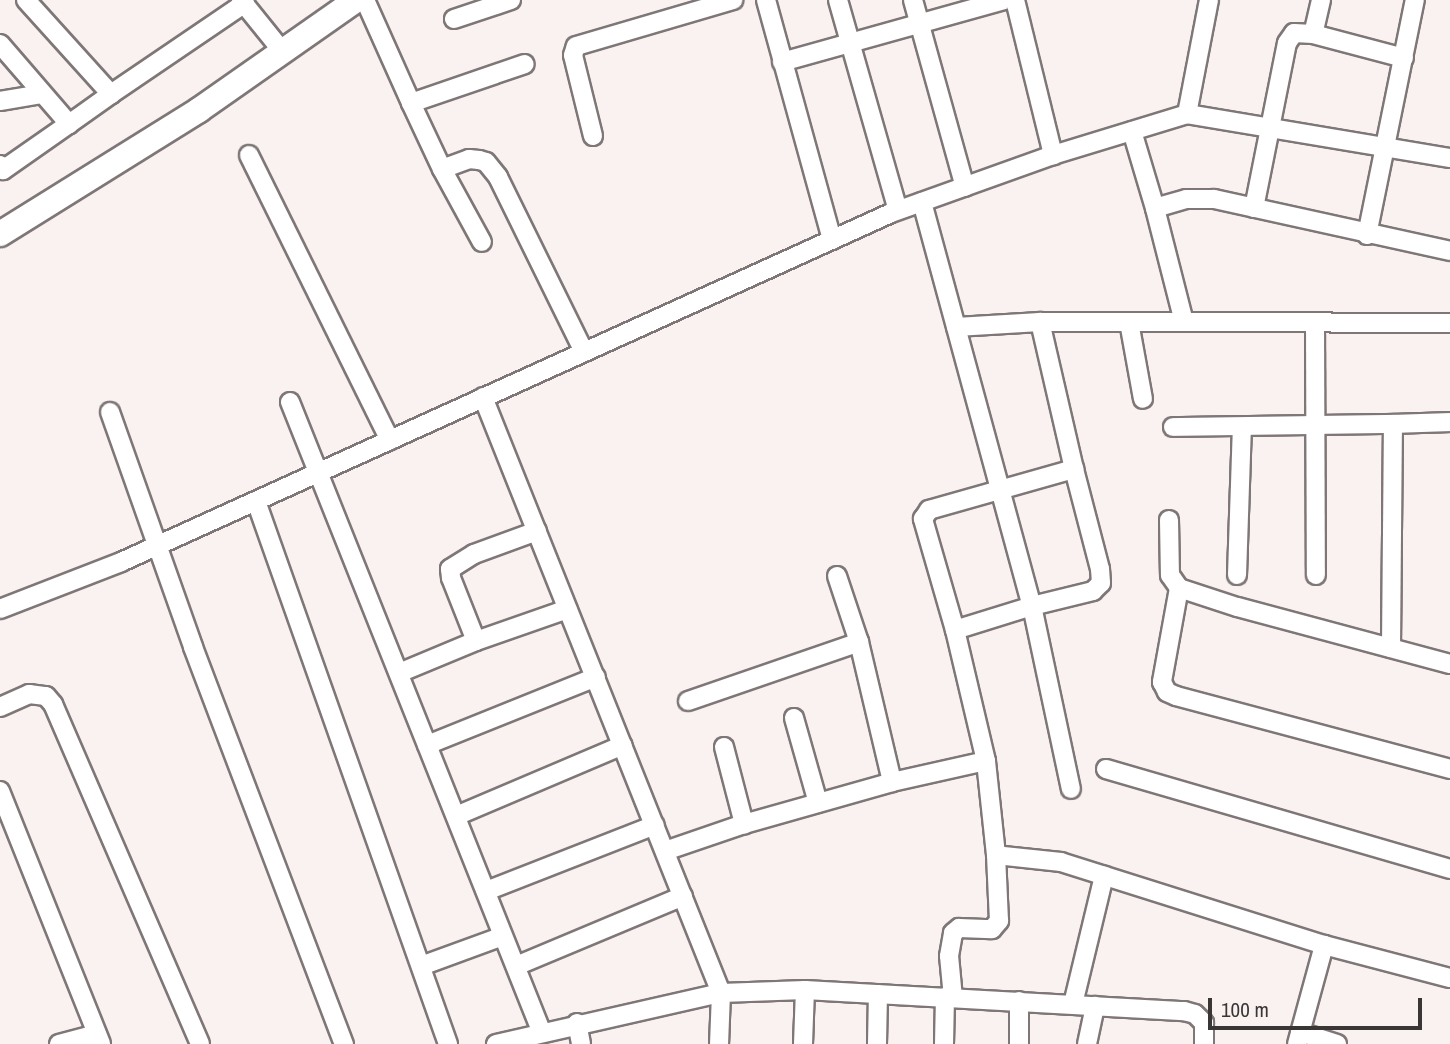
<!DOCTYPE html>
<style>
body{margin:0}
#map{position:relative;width:1450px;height:1044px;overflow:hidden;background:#faf1f1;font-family:"Archivo Narrow",sans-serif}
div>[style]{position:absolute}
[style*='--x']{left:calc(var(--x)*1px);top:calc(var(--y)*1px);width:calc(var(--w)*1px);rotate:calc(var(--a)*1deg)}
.roads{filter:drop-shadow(2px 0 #7f7777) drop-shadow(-2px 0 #7f7777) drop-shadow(0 2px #7f7777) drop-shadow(0 -2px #7f7777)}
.street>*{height:18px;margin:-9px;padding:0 9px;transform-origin:9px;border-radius:9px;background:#fff}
.secondary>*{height:24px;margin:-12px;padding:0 12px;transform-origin:12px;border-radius:12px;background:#fff}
span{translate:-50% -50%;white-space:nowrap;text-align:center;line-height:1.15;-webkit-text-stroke:7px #faf1f1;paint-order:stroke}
.scale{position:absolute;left:1208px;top:998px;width:214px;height:32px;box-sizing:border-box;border:4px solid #3a3636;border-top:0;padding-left:9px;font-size:21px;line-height:24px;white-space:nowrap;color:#3a3636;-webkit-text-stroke:5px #faf1f1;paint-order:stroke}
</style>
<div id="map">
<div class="roads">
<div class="street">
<i style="--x:26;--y:0;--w:127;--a:47.9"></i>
<i style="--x:111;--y:94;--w:162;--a:-34.2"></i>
<i style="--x:241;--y:0;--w:67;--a:51.1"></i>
<i style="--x:365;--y:0;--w:113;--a:65.9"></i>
<i style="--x:411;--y:103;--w:120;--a:-18.9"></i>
<i style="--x:766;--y:0;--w:249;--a:74.6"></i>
<i style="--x:838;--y:0;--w:218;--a:74.1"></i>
<i style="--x:913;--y:0;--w:194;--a:74.5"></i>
<i style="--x:1015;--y:0;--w:160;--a:76.2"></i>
<i style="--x:1321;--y:0;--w:35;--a:103"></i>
<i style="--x:1313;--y:34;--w:94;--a:14.8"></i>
<i style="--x:454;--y:19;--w:60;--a:-18.4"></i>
<i style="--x:0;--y:44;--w:106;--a:49.2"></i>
<i style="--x:69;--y:124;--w:52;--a:-35.5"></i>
<i style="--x:782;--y:62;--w:230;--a:-15.6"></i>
<i style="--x:0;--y:101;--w:43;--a:-9.5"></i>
<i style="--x:411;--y:103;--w:73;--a:64.8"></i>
<i style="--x:442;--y:169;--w:29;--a:-20"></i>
<i style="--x:469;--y:159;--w:10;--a:6"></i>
<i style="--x:479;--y:160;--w:7;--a:16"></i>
<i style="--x:486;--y:162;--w:19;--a:51"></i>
<i style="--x:498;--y:177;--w:195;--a:63.8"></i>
<i style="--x:1187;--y:114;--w:116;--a:-79.1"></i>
<i style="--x:1132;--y:131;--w:80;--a:73.4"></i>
<i style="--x:593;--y:136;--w:83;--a:-103.9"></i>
<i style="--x:573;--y:55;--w:9;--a:-72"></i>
<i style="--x:576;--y:46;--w:164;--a:-16.3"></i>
<i style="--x:249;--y:155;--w:318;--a:63.7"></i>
<i style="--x:0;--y:165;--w:6;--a:59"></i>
<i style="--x:3;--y:170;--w:80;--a:-34.9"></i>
<i style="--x:442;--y:169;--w:83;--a:61.3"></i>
<i style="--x:922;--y:202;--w:419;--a:74.8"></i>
<i style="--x:1032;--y:606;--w:63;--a:-13.8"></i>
<i style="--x:1093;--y:591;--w:11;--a:-45"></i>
<i style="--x:1101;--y:583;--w:14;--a:-94"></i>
<i style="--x:1100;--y:569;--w:103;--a:-104.6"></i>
<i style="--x:1254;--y:208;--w:168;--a:-78.7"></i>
<i style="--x:1287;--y:43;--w:12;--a:-55"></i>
<i style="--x:1294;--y:33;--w:19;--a:3"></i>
<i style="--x:1367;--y:235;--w:240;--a:-78.5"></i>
<i style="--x:1129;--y:322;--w:78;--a:79.7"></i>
<i style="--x:1184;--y:322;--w:118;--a:-104.3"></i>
<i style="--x:1155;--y:208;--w:32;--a:-16"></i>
<i style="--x:1186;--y:199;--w:28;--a:0"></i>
<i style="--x:1214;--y:199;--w:242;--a:12.4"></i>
<i style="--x:1315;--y:323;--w:252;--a:89.8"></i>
<i style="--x:956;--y:327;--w:84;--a:-3.4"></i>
<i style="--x:483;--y:397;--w:642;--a:68.23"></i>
<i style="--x:721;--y:993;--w:51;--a:92.2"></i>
<i style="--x:290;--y:402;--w:679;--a:68.23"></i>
<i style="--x:110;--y:412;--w:249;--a:70.5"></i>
<i style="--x:193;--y:647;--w:425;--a:69.2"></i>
<i style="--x:1173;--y:427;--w:220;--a:-0.8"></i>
<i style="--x:256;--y:501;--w:576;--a:70.53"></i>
<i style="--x:1169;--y:520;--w:55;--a:89"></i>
<i style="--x:1170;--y:575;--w:16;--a:55"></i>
<i style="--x:1237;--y:575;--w:147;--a:-88.1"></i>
<i style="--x:837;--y:576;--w:70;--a:71.6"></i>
<i style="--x:859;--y:642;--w:144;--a:76.7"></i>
<i style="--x:0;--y:609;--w:130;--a:-21.2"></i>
<i style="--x:121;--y:562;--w:845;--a:-24.38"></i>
<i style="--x:891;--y:213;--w:172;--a:-19.7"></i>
<i style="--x:1053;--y:155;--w:140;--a:-17"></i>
<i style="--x:1187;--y:114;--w:267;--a:9.5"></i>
<i style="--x:955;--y:630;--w:81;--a:-17.3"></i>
<i style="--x:1032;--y:606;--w:187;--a:78"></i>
<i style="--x:476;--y:641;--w:68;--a:-111.6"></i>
<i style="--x:451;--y:578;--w:9;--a:-96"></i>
<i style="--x:450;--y:569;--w:28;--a:-32"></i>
<i style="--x:474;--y:554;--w:67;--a:-20.1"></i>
<i style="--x:1391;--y:648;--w:224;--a:-89.5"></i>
<i style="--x:1393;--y:424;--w:57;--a:-2"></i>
<i style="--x:1450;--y:664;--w:220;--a:-165"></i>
<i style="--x:1237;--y:607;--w:61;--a:-161.9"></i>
<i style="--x:1179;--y:588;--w:96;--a:100.3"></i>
<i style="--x:1162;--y:682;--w:11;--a:63"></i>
<i style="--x:1167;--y:692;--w:10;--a:24"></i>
<i style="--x:1176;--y:696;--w:284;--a:14.9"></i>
<i style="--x:399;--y:673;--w:83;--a:-22.6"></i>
<i style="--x:476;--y:641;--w:97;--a:-19.2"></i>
<i style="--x:688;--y:701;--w:181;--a:-19"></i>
<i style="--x:0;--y:707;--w:32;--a:-24"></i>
<i style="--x:29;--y:694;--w:17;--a:7"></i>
<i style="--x:46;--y:696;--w:11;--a:49"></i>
<i style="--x:53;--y:704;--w:370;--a:66.6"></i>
<i style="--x:794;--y:718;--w:88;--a:74.2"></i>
<i style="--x:427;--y:745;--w:182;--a:-21.9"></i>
<i style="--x:724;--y:747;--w:80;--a:75.4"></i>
<i style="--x:1106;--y:769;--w:358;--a:16.2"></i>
<i style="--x:0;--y:791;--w:272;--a:68.2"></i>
<i style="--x:456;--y:816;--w:181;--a:-23"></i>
<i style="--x:665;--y:851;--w:83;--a:-18.9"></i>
<i style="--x:744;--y:824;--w:154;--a:-15.8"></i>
<i style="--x:892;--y:782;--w:96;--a:-12.6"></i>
<i style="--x:486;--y:891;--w:181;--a:-21.3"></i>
<i style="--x:1324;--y:945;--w:276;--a:-162.5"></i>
<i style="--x:1061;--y:862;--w:65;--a:-173.9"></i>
<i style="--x:996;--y:855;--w:95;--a:-96.1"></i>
<i style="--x:986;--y:761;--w:135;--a:-103.3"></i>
<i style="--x:955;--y:630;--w:116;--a:-106.1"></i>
<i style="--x:923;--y:519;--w:11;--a:-56"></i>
<i style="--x:929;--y:510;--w:151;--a:-15.8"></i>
<i style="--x:1074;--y:469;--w:151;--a:-103"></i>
<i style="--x:1040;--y:322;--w:410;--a:0.1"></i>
<i style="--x:421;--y:966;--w:87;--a:-20.1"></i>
<i style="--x:516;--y:966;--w:181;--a:-22.7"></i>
<i style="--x:953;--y:998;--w:42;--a:-95.4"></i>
<i style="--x:949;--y:956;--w:23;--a:-80"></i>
<i style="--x:953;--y:933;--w:8;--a:-40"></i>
<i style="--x:959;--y:928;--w:33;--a:2"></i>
<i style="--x:992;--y:929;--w:11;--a:-49"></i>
<i style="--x:999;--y:921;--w:66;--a:-92.6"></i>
<i style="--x:1019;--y:1001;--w:43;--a:90"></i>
<i style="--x:1073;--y:1004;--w:132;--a:-76.4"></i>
<i style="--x:577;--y:1023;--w:21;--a:79"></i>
<i style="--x:1300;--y:1032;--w:39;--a:18"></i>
<i style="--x:59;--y:1044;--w:39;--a:-15"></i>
<i style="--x:496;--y:1044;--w:231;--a:-12.8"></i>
<i style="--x:721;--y:993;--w:84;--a:-2"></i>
<i style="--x:805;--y:990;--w:380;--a:3.2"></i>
<i style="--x:1184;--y:1011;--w:11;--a:15"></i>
<i style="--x:1195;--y:1014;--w:13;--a:45"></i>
<i style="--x:1204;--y:1023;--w:21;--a:90"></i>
<i style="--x:803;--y:1044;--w:54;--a:-87.9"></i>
<i style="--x:877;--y:1044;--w:50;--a:-88.9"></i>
<i style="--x:944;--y:1044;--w:47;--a:-88.8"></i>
<i style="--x:1087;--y:1044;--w:39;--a:-78"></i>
<i style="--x:1297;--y:1044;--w:103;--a:-74.7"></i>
<i style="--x:1324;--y:945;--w:130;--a:14.7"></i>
</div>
<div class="secondary">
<i style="--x:0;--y:234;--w:234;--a:-31.9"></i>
<i style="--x:199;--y:110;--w:192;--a:-35"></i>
</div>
</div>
<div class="scale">100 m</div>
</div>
